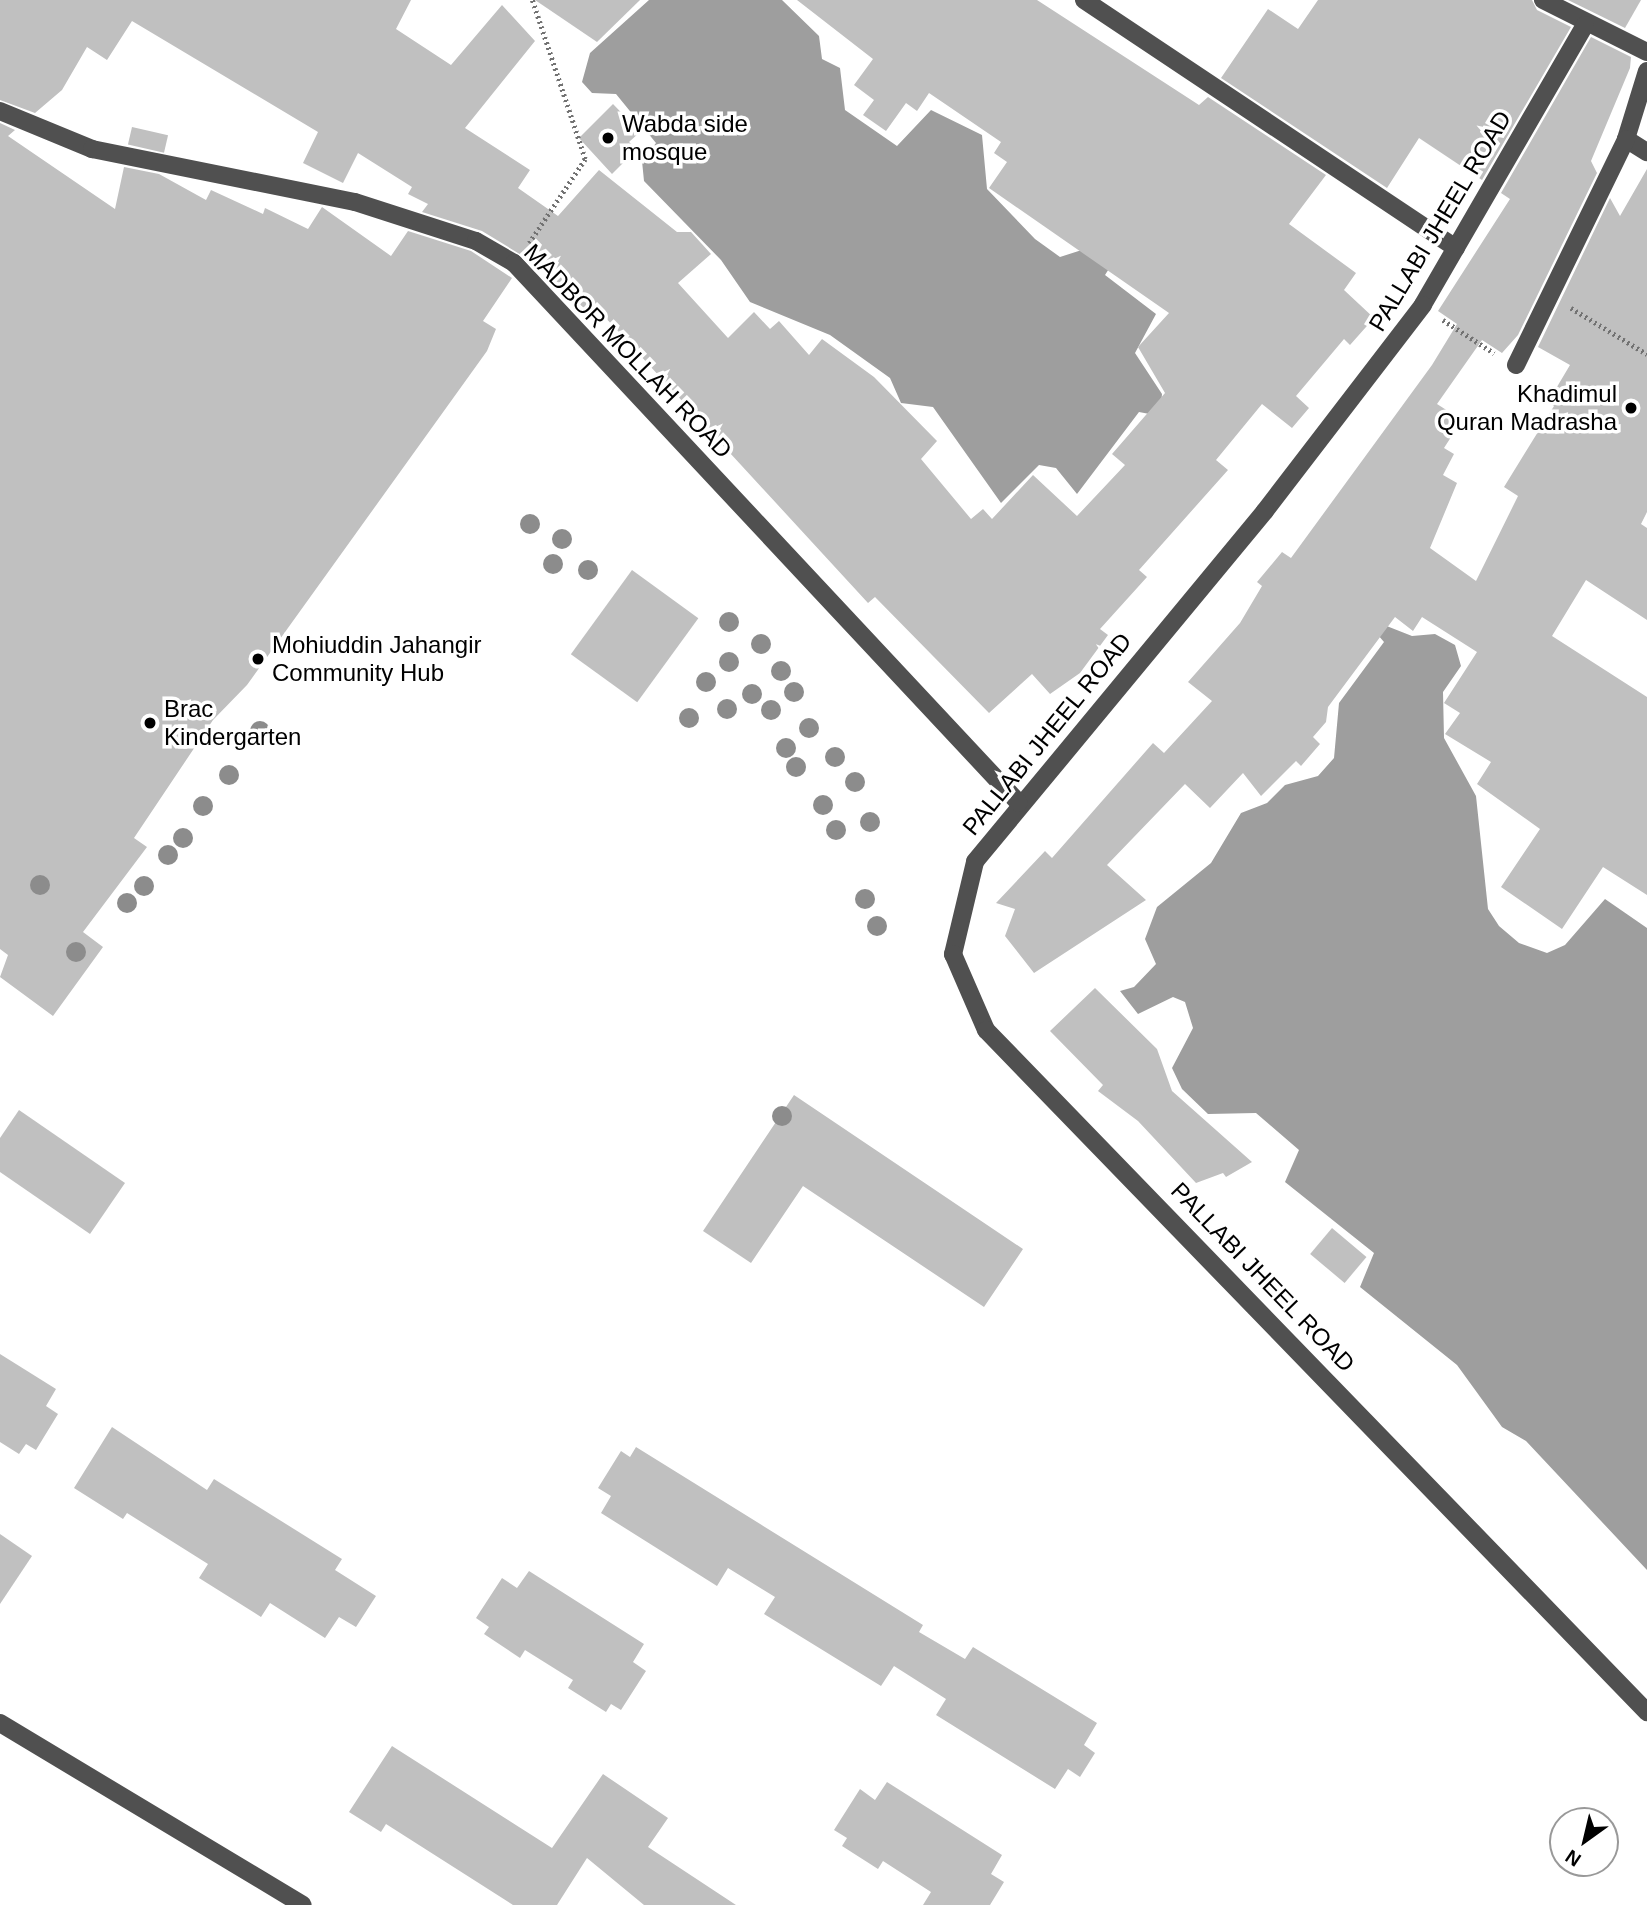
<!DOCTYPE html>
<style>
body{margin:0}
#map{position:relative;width:1647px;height:1905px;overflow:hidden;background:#fff;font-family:Helvetica,sans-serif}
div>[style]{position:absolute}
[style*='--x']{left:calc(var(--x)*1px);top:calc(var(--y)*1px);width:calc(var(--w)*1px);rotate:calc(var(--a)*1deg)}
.water>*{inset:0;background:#9e9e9e}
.building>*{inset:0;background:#c0c0c0;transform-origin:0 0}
.path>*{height:4.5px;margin-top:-2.25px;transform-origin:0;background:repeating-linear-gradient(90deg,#727272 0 2px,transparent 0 5.5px)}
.minor>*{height:18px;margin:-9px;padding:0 9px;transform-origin:9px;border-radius:9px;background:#505050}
.trees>*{width:20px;height:20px;margin:-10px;border-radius:50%;background:#8c8c8c}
.dots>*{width:19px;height:19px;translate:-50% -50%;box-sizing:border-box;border:4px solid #fff;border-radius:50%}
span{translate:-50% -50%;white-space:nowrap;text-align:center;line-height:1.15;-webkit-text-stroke:7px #fff;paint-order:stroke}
.poi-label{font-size:24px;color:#000}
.left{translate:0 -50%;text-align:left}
.right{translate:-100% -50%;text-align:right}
.street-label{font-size:24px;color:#000}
.north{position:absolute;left:1549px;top:1807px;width:70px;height:70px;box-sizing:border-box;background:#fff;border:2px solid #999;border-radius:50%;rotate:214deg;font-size:19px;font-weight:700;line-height:28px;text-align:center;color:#000}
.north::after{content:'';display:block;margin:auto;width:24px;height:32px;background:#000;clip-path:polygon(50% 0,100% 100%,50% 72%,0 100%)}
</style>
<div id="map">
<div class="water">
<i style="clip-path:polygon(649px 0,782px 0,819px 36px,822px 59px,840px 68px,845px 110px,897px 146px,931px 110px,982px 135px,987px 189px,1035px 239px,1060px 257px,1088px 248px,1112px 264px,1105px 275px,1156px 314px,1135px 353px,1162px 394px,1160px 416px,1139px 412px,1077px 494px,1056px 468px,1039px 465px,1001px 503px,933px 407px,901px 403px,890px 378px,830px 335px,750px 302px,721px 260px,644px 181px,642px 161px,656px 143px,616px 94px,592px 93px,582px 82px,590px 53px)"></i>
<i style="clip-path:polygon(1379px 623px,1412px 636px,1435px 634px,1455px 645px,1461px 666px,1443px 692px,1444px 738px,1476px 796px,1488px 909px,1499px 926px,1519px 943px,1547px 953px,1565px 945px,1605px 899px,1647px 928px,1647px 1570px,1526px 1441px,1502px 1427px,1457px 1365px,1360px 1287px,1374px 1253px,1285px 1182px,1299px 1150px,1256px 1113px,1208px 1114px,1182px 1089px,1172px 1068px,1193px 1028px,1185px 1002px,1173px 997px,1138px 1014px,1120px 991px,1134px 987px,1156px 964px,1145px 939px,1157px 907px,1211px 863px,1241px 813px,1267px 803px,1285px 785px,1318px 776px,1334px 758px,1339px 703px,1384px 642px,1372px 628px)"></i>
</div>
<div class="building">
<i style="clip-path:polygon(0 0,411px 0,396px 29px,451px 65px,502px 5px,535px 41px,465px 128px,530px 170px,518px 188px,558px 216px,599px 170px,677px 232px,691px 232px,711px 254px,678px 283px,728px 338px,754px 312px,770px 329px,779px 321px,809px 355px,822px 339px,874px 377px,937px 441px,921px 459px,971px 519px,983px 509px,992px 519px,1033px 475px,1077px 516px,1125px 465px,1112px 454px,1165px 393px,1138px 347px,1169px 313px,989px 188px,1007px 162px,994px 153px,1001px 142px,929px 93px,917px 111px,906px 103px,886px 131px,863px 115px,874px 100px,854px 85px,873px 59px,797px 0,1037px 0,1199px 105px,1208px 97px,1326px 175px,1289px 224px,1356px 273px,1344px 290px,1374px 318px,1350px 345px,1344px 339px,1296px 396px,1309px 408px,1292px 428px,1262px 404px,1216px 460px,1228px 470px,1139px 570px,1147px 577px,1100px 629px,1108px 635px,1080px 673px,1050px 694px,1032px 674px,989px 713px,875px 597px,868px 603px,592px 303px,585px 309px,536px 264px,482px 231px,422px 212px,428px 204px,408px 194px,412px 187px,358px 153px,343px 183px,303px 163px,318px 132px,132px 21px,107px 60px,87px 47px,62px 90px,35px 113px,0 100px)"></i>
<i style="clip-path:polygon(535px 0,640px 0,597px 42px)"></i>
<i style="clip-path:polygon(1318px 0,1532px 0,1537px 10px,1571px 27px,1482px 180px,1419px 138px,1387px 188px,1221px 78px,1268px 9px,1298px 29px)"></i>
<i style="clip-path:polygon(1568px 0,1641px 0,1625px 28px)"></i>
<i style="clip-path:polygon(1591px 37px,1631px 57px,1630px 68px,1591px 161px,1597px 173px,1518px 335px,1502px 353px,1482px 340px,1437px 404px,1462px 420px,1444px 448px,1454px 454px,1443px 475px,1457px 483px,1430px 548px,1476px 581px,1518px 496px,1504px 487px,1554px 406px,1548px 402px,1570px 365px,1538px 347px,1610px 198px,1620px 216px,1647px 169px,1647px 512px,1641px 524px,1647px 528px,1647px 620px,1586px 580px,1552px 636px,1647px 697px,1647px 895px,1603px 867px,1562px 929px,1501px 887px,1540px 829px,1477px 784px,1491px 762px,1445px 734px,1460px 713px,1444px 703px,1477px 652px,1422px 617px,1413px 631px,1395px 617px,1328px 707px,1326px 722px,1313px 737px,1320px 744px,1301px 766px,1296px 761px,1261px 796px,1243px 773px,1210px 808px,1185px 784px,1107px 865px,1146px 900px,1034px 973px,1005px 936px,1015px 909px,996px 903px,1045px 851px,1052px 858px,1153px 743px,1164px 753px,1212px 701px,1188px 682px,1240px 623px,1262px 586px,1257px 582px,1282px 552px,1291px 558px,1432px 365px,1457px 324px,1438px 311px,1510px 199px,1501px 193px)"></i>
<i style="clip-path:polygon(613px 104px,640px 132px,629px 142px,637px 149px,612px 174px,579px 138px)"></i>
<i style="clip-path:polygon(0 123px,15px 130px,8px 136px,115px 209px,124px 167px,159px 174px,206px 200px,211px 190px,263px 214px,265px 208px,308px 229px,322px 207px,391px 256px,408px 231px,471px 251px,512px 278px,483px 321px,496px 329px,487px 351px,247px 685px,213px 720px,134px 838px,147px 847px,83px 932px,103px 947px,53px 1016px,0 977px,8px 955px,0 949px)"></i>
<i style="left:132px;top:127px;width:37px;height:18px;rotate:13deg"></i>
<i style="left:632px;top:570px;width:82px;height:104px;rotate:36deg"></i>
<i style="clip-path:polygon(1095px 988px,1157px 1049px,1172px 1091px,1252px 1162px,1226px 1177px,1223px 1173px,1196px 1183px,1138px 1121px,1098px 1091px,1103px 1085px,1050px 1031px)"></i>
<i style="clip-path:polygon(794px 1095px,1023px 1249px,984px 1307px,803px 1186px,751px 1263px,703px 1231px)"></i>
<i style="clip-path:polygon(19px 1110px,125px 1183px,90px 1234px,0 1172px,0 1138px)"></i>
<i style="left:1332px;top:1228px;width:45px;height:34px;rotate:40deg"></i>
<i style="clip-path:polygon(0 1354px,56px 1389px,46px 1406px,58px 1414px,36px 1450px,26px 1444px,19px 1454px,0 1442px)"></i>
<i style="clip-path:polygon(112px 1427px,207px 1490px,214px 1479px,342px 1559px,335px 1570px,376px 1596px,356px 1627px,339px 1617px,325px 1638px,270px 1603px,261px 1617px,199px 1578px,208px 1564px,127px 1513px,123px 1519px,74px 1488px)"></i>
<i style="clip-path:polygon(636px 1447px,923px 1625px,919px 1632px,965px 1659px,973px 1647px,1097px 1723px,1084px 1745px,1095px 1753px,1080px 1777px,1068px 1769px,1055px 1789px,936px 1715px,946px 1699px,894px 1666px,881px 1686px,764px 1614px,775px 1597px,728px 1568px,717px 1586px,601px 1513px,611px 1496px,598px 1488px,621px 1451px,630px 1457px)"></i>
<i style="clip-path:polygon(0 1534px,32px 1556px,0 1604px)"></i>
<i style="clip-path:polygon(529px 1571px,644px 1644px,633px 1662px,646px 1671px,621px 1710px,611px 1704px,606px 1712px,568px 1688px,573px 1680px,525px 1650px,520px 1658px,484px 1634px,489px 1627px,476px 1618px,502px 1578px,517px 1588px)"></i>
<i style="clip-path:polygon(392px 1746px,552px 1848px,603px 1774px,668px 1818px,648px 1847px,736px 1905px,644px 1905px,587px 1858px,557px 1905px,513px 1905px,386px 1824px,381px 1832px,349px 1812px)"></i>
<i style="clip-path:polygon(887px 1782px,1002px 1855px,991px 1874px,1004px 1882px,990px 1905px,923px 1905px,931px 1892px,883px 1861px,878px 1869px,842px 1846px,847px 1838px,834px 1830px,860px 1789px,875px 1800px)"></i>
</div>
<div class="path">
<i style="--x:529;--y:243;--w:101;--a:-56.3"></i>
<i style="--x:585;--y:159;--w:168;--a:-108.4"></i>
<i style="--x:1571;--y:308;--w:89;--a:31.2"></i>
<i style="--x:1443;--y:320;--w:61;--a:32.9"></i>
</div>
<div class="minor">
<i style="--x:1084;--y:0;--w:447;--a:33.7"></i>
<i style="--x:1543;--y:0;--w:116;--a:26.6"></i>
<i style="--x:1585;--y:25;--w:323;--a:120.1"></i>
<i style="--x:1423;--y:305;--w:260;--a:127.5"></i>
<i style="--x:1265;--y:511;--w:455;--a:129.6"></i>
<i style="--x:975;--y:862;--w:95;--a:103.4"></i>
<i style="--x:953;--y:954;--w:83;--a:66.5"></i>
<i style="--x:986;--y:1030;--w:950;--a:45.9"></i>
<i style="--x:1647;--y:71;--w:71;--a:107.2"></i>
<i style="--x:1626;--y:139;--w:25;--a:32"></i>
<i style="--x:0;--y:111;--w:100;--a:22.4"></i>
<i style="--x:92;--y:149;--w:268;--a:11.4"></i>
<i style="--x:355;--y:202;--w:127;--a:17.9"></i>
<i style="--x:476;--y:241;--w:44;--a:30.1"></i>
<i style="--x:514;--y:263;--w:739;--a:46.92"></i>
<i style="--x:1516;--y:365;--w:251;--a:-64"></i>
<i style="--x:0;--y:1723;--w:353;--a:31"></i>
</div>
<div class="trees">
<i style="left:530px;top:524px"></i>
<i style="left:562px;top:539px"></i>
<i style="left:553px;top:564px"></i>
<i style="left:588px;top:570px"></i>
<i style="left:729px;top:622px"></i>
<i style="left:761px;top:644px"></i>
<i style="left:729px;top:662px"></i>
<i style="left:781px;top:671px"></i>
<i style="left:706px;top:682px"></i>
<i style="left:794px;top:692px"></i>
<i style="left:752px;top:694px"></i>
<i style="left:727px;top:709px"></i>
<i style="left:771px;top:710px"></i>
<i style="left:689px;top:718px"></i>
<i style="left:809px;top:728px"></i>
<i style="left:260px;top:731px"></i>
<i style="left:786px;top:748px"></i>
<i style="left:835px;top:757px"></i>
<i style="left:796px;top:767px"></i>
<i style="left:229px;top:775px"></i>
<i style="left:855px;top:782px"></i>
<i style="left:823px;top:805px"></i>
<i style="left:203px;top:806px"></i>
<i style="left:870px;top:822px"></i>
<i style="left:836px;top:830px"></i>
<i style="left:183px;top:838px"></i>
<i style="left:168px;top:855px"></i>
<i style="left:40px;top:885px"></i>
<i style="left:144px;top:886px"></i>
<i style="left:865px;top:899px"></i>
<i style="left:127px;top:903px"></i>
<i style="left:877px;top:926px"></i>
<i style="left:76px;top:952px"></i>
<i style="left:782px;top:1116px"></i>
</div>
<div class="dots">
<i style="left:608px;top:138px;background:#000"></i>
<i style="left:1631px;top:408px;background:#000"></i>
<i style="left:258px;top:659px;background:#000"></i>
<i style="left:150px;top:723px;background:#000"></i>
</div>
<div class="poi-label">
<span class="left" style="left:622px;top:138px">Wabda side<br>mosque</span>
<span class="right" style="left:1617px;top:408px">Khadimul<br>Quran Madrasha</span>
<span class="left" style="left:272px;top:659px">Mohiuddin Jahangir<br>Community Hub</span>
<span class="left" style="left:164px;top:723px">Brac<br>Kindergarten</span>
</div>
<div class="street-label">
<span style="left:1440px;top:221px;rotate:-59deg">PALLABI JHEEL ROAD</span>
<span style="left:628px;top:351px;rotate:46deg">MADBOR MOLLAH ROAD</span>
<span style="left:1047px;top:734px;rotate:-51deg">PALLABI JHEEL ROAD</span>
<span style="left:1263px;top:1277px;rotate:46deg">PALLABI JHEEL ROAD</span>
</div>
<div class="north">N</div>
</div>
